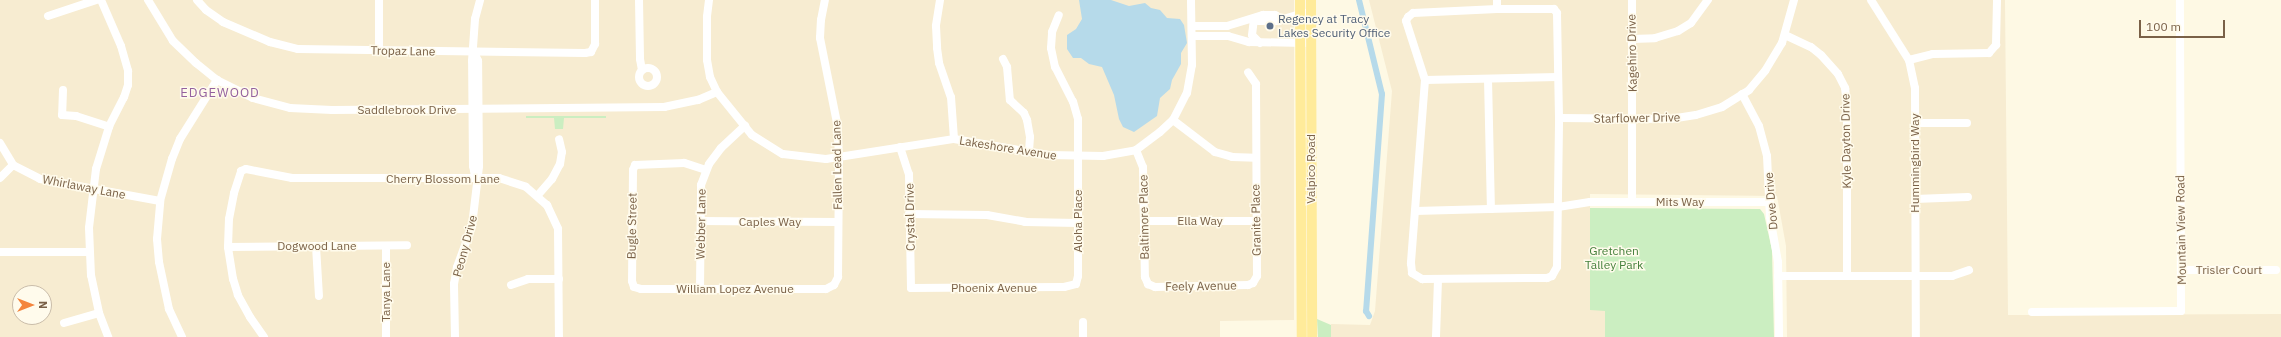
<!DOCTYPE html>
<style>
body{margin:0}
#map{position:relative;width:2281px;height:337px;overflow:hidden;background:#fef9e4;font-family:"IBM Plex Sans",sans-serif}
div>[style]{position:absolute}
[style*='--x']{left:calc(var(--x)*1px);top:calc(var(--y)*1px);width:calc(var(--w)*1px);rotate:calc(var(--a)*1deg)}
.residential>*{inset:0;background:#f7ecd1}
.green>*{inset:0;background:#cbeec1}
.water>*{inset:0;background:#b6daea}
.canal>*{height:6px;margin:-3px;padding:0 3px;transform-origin:3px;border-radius:3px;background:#b6daea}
.minor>*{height:8px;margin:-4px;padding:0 4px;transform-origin:4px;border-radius:4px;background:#fff}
.minor>.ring{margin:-4px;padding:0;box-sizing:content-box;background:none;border:8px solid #fff;border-radius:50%}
.major>*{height:10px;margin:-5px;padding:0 5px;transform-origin:5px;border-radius:5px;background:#ffeb9a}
.dots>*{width:11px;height:11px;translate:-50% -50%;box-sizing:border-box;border:2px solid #fffbec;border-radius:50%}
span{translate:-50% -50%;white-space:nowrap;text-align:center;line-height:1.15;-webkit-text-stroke:3px #fffbec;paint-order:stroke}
.service-label{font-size:12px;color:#4e5e75}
.left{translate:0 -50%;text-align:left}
.street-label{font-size:12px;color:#7a6147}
.park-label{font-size:12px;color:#46813d}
.neighbourhood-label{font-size:13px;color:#94619e;letter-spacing:1px}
.north{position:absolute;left:12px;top:285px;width:40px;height:40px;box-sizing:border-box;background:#fffbec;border:1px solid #cabdaa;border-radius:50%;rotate:90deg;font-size:11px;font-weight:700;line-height:16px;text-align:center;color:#7a6147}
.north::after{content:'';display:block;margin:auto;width:14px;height:18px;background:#f4853d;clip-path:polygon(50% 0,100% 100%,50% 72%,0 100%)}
.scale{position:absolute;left:2139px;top:20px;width:86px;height:18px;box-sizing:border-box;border:2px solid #7a6147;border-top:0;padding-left:5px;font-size:12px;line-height:14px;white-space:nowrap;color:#7a6147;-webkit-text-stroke:3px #fffbec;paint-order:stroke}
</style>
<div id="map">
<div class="residential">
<i style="clip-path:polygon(evenodd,0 0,1294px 0,1294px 320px,1220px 321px,1220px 337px,0 337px,0 0,20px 293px,44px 293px,44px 317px,20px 317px,20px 293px)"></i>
<i style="clip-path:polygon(1369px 0,2005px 0,2008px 315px,2281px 314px,2281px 337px,1787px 337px,1786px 246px,1777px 196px,1590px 194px,1590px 310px,1605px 310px,1605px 337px,1329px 337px,1331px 324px,1370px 325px,1375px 311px,1392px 91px)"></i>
</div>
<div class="green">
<i style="clip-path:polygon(526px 116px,606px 116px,606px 118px,564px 118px,563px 129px,555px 129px,554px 118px,526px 118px)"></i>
<i style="clip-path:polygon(1590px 208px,1760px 209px,1764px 214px,1772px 250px,1774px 337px,1605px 337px,1605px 311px,1590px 310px)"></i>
<i style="clip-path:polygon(1317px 319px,1331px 325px,1331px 337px,1318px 337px)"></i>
</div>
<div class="water">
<i style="clip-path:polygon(1079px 0,1111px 0,1129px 6px,1145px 3px,1151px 8px,1160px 10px,1167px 18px,1180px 19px,1184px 25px,1187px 43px,1181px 53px,1181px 64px,1172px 80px,1170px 89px,1160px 98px,1157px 116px,1134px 132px,1123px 127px,1119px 119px,1114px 95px,1102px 67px,1089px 64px,1081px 58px,1073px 58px,1067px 49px,1067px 35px,1076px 29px,1082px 19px)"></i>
</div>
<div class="canal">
<i style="--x:1359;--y:0;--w:97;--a:76.3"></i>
<i style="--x:1382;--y:94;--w:218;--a:94.2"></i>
<i style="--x:1366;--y:311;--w:6;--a:59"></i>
</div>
<div class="minor">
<i style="--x:101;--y:0;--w:50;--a:66.5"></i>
<i style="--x:121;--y:46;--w:26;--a:74"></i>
<i style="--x:128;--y:71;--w:14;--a:90"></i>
<i style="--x:128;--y:85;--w:13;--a:108"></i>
<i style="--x:124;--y:97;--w:34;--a:117"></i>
<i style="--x:109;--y:127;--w:44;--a:107.2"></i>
<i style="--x:96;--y:169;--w:59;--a:96.8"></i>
<i style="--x:89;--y:228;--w:47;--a:87.6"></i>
<i style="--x:91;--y:275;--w:39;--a:78"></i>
<i style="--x:99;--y:313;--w:26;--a:69"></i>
<i style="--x:148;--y:0;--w:48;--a:58.6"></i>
<i style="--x:173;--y:41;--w:32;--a:44"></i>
<i style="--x:196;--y:63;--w:27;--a:39"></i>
<i style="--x:217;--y:80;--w:40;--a:26.6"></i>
<i style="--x:253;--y:98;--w:38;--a:15"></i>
<i style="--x:290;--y:108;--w:42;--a:2.7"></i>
<i style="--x:332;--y:110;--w:332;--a:-0.5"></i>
<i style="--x:664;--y:107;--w:35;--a:-12"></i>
<i style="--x:698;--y:100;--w:21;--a:-23"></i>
<i style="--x:197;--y:0;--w:13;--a:48"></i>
<i style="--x:206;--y:10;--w:21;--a:35"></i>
<i style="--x:223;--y:22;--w:51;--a:23.1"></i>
<i style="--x:270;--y:42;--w:29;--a:14"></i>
<i style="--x:298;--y:49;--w:287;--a:0.8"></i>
<i style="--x:585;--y:53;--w:6;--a:-9"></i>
<i style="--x:591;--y:52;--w:9;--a:-63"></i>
<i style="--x:595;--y:44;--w:44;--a:-90"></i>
<i style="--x:379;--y:0;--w:50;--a:90"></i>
<i style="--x:639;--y:0;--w:59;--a:89"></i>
<i style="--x:640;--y:59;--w:11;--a:80"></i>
<i style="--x:709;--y:0;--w:17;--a:97"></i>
<i style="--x:707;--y:17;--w:43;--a:90"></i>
<i style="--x:707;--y:60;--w:17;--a:80"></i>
<i style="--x:710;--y:77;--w:17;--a:65"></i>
<i style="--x:717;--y:92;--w:55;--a:50.9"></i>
<i style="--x:752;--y:135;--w:36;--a:32"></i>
<i style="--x:783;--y:154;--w:43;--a:6.6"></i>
<i style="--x:826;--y:159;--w:130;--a:-8.9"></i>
<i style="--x:954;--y:139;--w:96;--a:9.6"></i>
<i style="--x:1049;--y:155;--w:54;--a:1.1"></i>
<i style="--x:1103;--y:156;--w:34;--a:-10"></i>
<i style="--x:1136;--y:150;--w:30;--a:-37"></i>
<i style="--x:1160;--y:132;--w:18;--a:-43"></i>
<i style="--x:1173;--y:120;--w:30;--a:-63"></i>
<i style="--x:1187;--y:93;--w:28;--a:-80"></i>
<i style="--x:1192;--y:65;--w:65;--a:-90.9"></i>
<i style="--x:940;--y:0;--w:26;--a:99"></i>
<i style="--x:936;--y:26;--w:22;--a:87"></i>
<i style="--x:937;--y:48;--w:15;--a:82"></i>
<i style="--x:939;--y:63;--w:36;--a:71"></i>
<i style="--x:951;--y:97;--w:42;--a:85.9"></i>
<i style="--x:1632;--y:0;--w:202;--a:90"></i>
<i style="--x:1871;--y:0;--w:71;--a:57.7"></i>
<i style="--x:1909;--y:60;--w:29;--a:78"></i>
<i style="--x:1915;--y:88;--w:249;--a:89.8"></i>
<i style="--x:1497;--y:9;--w:84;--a:177.3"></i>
<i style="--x:1413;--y:13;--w:6;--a:141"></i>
<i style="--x:1408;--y:17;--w:4;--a:117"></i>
<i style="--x:1406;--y:21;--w:62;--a:72.1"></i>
<i style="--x:1425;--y:80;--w:133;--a:-1.3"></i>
<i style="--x:48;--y:16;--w:51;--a:-18.4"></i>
<i style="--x:1193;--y:26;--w:34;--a:0"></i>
<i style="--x:1227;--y:26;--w:38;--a:-17"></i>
<i style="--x:1263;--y:15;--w:12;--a:0"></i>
<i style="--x:1275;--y:15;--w:9;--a:27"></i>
<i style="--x:1283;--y:19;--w:22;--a:-16"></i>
<i style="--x:1785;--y:35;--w:29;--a:25"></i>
<i style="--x:1811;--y:47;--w:13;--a:39"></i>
<i style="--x:1821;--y:55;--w:25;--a:48"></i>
<i style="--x:1838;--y:74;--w:16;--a:63"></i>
<i style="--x:1845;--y:88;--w:16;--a:83"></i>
<i style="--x:1847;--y:104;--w:172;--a:90"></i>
<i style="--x:1193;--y:36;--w:35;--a:0"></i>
<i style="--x:1228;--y:36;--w:22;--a:16"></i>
<i style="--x:1249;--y:42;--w:56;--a:1"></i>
<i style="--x:1632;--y:39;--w:23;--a:-2"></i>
<i style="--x:1655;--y:38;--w:24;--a:-17"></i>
<i style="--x:1678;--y:31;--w:15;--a:-32"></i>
<i style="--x:1691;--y:23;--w:29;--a:-54"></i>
<i style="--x:1260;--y:43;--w:11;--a:-135"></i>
<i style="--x:1252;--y:35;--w:16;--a:-83"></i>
<i style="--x:1254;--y:19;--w:5;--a:22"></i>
<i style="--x:1259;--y:21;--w:20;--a:0"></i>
<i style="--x:1279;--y:21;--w:4;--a:-27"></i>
<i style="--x:1003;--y:59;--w:9;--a:63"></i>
<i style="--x:1007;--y:67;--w:33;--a:85"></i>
<i style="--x:1010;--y:100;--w:19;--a:43"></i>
<i style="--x:1024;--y:113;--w:8;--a:67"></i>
<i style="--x:1027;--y:120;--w:17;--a:80"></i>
<i style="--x:1030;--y:137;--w:15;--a:94"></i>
<i style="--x:1909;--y:60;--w:25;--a:-14"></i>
<i style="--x:1933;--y:54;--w:56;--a:-1"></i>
<i style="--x:1989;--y:53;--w:11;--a:-49"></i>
<i style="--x:1996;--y:45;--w:45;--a:-88.7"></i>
<i class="ring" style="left:639px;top:68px;width:10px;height:10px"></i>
<i style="--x:1488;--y:79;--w:130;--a:88.7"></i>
<i style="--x:1425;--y:80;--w:184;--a:94.4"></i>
<i style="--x:1411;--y:263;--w:10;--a:84"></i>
<i style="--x:1412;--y:273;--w:12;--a:31"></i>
<i style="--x:1422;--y:279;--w:125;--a:-0.5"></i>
<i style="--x:1547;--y:278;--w:5;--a:-22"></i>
<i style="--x:1552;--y:276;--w:10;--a:-61"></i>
<i style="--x:1557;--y:267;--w:149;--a:-89.2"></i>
<i style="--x:1559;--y:118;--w:105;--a:-91.1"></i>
<i style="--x:1557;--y:13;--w:5;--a:-127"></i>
<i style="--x:1554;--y:9;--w:57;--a:180"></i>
<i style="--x:1497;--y:9;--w:9;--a:-90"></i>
<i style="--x:63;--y:90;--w:25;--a:92"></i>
<i style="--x:62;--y:115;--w:14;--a:4"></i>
<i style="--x:76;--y:116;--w:35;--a:18"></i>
<i style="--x:1742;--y:94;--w:36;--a:62"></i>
<i style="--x:1759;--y:126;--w:31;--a:75"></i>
<i style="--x:1767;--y:156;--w:61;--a:87.2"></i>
<i style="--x:1770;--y:217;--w:46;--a:79.9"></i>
<i style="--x:1778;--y:262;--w:75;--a:89.2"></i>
<i style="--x:1559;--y:118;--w:111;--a:0.5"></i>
<i style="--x:1670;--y:119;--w:26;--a:-9"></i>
<i style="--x:1696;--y:115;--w:27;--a:-17"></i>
<i style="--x:1722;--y:107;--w:32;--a:-32"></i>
<i style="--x:1749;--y:90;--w:25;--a:-50"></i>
<i style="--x:1765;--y:71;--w:33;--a:-59"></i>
<i style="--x:1782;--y:43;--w:45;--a:-74.4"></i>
<i style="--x:1173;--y:120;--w:53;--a:37.3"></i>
<i style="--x:1215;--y:152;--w:18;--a:16"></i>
<i style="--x:1232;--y:157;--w:23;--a:2"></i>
<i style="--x:1915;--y:123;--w:52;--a:0"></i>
<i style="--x:0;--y:143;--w:26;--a:59"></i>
<i style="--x:13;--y:165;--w:30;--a:27"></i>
<i style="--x:40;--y:179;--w:122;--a:10.4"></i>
<i style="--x:900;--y:147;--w:28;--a:72"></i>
<i style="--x:909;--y:174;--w:114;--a:89"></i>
<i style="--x:911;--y:288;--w:153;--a:-0.4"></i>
<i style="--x:1064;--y:287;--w:12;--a:-14"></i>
<i style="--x:1076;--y:284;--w:8;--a:-76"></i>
<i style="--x:1078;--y:276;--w:157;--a:-90"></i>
<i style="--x:1078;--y:119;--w:18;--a:-106"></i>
<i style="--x:1073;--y:102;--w:39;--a:-117"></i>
<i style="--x:1055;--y:67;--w:19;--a:-102"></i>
<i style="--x:1051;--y:48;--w:16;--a:-86"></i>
<i style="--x:1052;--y:32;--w:18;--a:-68"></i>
<i style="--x:1136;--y:150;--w:18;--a:68"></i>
<i style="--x:1143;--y:167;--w:110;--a:89"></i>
<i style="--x:1145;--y:277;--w:8;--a:67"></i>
<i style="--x:1148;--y:284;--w:8;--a:23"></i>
<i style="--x:1155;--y:287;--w:93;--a:-1.2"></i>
<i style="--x:1248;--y:285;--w:5;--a:-22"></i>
<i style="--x:1253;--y:283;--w:8;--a:-60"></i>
<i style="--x:1257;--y:276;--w:192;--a:-90.3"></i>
<i style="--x:1256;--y:84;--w:14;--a:-124"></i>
<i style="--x:706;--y:170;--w:23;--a:-162"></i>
<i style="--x:684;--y:163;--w:49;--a:177.7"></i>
<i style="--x:635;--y:165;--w:5;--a:112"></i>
<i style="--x:633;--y:170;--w:111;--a:90.5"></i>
<i style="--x:632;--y:281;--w:6;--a:72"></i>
<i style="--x:634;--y:287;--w:7;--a:16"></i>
<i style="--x:641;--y:289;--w:185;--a:0"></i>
<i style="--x:826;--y:289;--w:9;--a:-27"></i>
<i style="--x:834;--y:285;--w:9;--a:-63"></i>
<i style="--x:838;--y:277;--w:120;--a:-89.5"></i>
<i style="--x:839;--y:157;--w:34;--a:-93"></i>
<i style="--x:837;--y:123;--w:87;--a:-101.3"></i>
<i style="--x:820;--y:38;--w:18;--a:-87"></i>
<i style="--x:821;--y:20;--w:20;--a:-79"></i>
<i style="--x:475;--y:176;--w:10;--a:-101"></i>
<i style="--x:473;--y:166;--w:105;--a:-90.5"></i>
<i style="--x:472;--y:61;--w:42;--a:-85.9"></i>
<i style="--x:475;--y:19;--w:20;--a:-75"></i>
<i style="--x:0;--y:178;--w:18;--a:-45"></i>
<i style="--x:538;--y:195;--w:21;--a:-49"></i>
<i style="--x:552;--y:179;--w:17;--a:-62"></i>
<i style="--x:560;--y:164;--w:12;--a:-81"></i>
<i style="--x:562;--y:152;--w:13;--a:-103"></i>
<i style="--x:1915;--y:199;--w:53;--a:-2.2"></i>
<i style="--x:1415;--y:211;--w:143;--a:-1.6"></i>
<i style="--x:1558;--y:207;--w:32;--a:-9"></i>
<i style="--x:1590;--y:202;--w:180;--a:0"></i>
<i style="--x:909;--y:214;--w:78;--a:0.7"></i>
<i style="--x:987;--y:215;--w:39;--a:10"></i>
<i style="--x:1025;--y:222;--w:53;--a:1.1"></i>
<i style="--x:701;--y:221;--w:137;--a:0.4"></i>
<i style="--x:1144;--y:221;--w:113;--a:0"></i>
<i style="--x:316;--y:246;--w:50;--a:86.6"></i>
<i style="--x:386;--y:246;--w:91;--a:90"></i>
<i style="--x:228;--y:247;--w:179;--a:-0.6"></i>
<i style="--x:0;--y:252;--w:89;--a:0"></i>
<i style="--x:2182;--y:270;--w:94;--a:0"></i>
<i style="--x:1778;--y:276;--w:174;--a:0"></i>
<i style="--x:1952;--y:276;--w:18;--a:-19"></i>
<i style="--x:511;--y:285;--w:18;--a:-19"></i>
<i style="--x:528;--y:279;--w:31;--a:0"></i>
<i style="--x:700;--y:289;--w:104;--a:-89.4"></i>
<i style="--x:701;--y:185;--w:22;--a:-69"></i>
<i style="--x:709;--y:164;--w:20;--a:-53"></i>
<i style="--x:721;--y:148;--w:33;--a:-43"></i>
<i style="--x:2032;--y:312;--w:149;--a:-0.4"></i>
<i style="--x:2181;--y:311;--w:311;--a:-90.2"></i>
<i style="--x:64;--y:323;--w:36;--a:-16"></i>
<i style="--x:182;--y:337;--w:31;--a:-115"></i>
<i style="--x:169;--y:309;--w:48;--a:-102"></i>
<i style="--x:159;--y:262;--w:23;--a:-95"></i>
<i style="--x:157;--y:239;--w:38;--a:-85"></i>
<i style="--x:160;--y:201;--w:44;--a:-74.1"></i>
<i style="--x:172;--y:159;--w:22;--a:-68"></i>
<i style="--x:180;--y:139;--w:70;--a:-57.9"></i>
<i style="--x:264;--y:337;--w:24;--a:-125"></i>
<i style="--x:250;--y:317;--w:25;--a:-119"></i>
<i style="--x:238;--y:295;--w:17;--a:-107"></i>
<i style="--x:233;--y:279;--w:32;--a:-99"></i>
<i style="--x:228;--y:247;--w:28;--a:-88"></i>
<i style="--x:229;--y:219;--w:26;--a:-79"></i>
<i style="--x:234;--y:193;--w:23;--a:-72"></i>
<i style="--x:241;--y:171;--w:5;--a:-22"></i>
<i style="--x:246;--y:169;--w:47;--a:11.1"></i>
<i style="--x:292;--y:178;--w:207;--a:0"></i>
<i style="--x:499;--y:178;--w:28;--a:18"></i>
<i style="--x:526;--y:187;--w:28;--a:41"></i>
<i style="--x:547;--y:205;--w:26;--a:65"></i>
<i style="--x:558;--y:229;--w:108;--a:89.5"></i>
<i style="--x:455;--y:337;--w:53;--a:-91.1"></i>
<i style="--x:454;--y:284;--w:17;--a:-80"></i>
<i style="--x:457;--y:267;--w:44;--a:-69.9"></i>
<i style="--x:472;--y:226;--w:60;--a:-83.3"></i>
<i style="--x:479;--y:166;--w:105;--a:-90.5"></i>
<i style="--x:478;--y:61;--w:10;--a:-114"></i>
<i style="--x:1083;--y:337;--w:15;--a:-90"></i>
<i style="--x:1436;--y:337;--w:58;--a:-88"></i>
</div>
<div class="major">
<i style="--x:1300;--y:0;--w:337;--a:89.7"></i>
<i style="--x:1311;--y:0;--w:337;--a:89.8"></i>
</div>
<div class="dots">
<i style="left:1270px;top:26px;background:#5c6f8a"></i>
</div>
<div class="service-label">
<span class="left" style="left:1278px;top:26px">Regency at Tracy<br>Lakes Security Office</span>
</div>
<div class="street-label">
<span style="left:403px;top:51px;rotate:1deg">Tropaz Lane</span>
<span style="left:1632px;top:53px;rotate:-91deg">Kagehiro Drive</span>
<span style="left:407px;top:110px">Saddlebrook Drive</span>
<span style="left:1637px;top:118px;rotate:-1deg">Starflower Drive</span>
<span style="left:1846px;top:141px;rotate:-91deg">Kyle Dayton Drive</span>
<span style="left:1008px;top:148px;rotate:9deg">Lakeshore Avenue</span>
<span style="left:1915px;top:163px;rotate:-90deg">Hummingbird Way</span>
<span style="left:837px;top:165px;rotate:-91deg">Fallen Lead Lane</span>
<span style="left:1311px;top:169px;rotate:-90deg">Valpico Road</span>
<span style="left:443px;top:179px">Cherry Blossom Lane</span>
<span style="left:84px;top:187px;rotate:11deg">Whirlaway Lane</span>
<span style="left:1771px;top:201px;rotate:-95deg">Dove Drive</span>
<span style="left:1680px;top:202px">Mits Way</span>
<span style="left:910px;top:217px;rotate:-91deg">Crystal Drive</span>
<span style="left:1144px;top:217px;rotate:-91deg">Baltimore Place</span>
<span style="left:1256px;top:220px;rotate:-91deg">Granite Place</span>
<span style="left:1078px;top:221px;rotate:-90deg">Aloha Place</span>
<span style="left:1200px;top:221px">Ella Way</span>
<span style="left:770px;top:222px">Caples Way</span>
<span style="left:701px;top:224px;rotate:-89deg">Webber Lane</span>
<span style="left:632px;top:226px;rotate:-89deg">Bugle Street</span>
<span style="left:2181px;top:230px;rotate:-91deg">Mountain View Road</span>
<span style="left:317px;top:246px">Dogwood Lane</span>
<span style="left:465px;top:246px;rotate:-75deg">Peony Drive</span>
<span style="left:2229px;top:270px">Trisler Court</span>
<span style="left:1201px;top:286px;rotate:-1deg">Feely Avenue</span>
<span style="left:994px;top:288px">Phoenix Avenue</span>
<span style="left:735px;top:289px">William Lopez Avenue</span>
<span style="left:386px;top:292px;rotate:-90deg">Tanya Lane</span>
</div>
<div class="park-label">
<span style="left:1614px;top:258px">Gretchen<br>Talley Park</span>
</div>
<div class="neighbourhood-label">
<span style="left:220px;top:93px">EDGEWOOD</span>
</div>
<div class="north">N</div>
<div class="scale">100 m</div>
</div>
